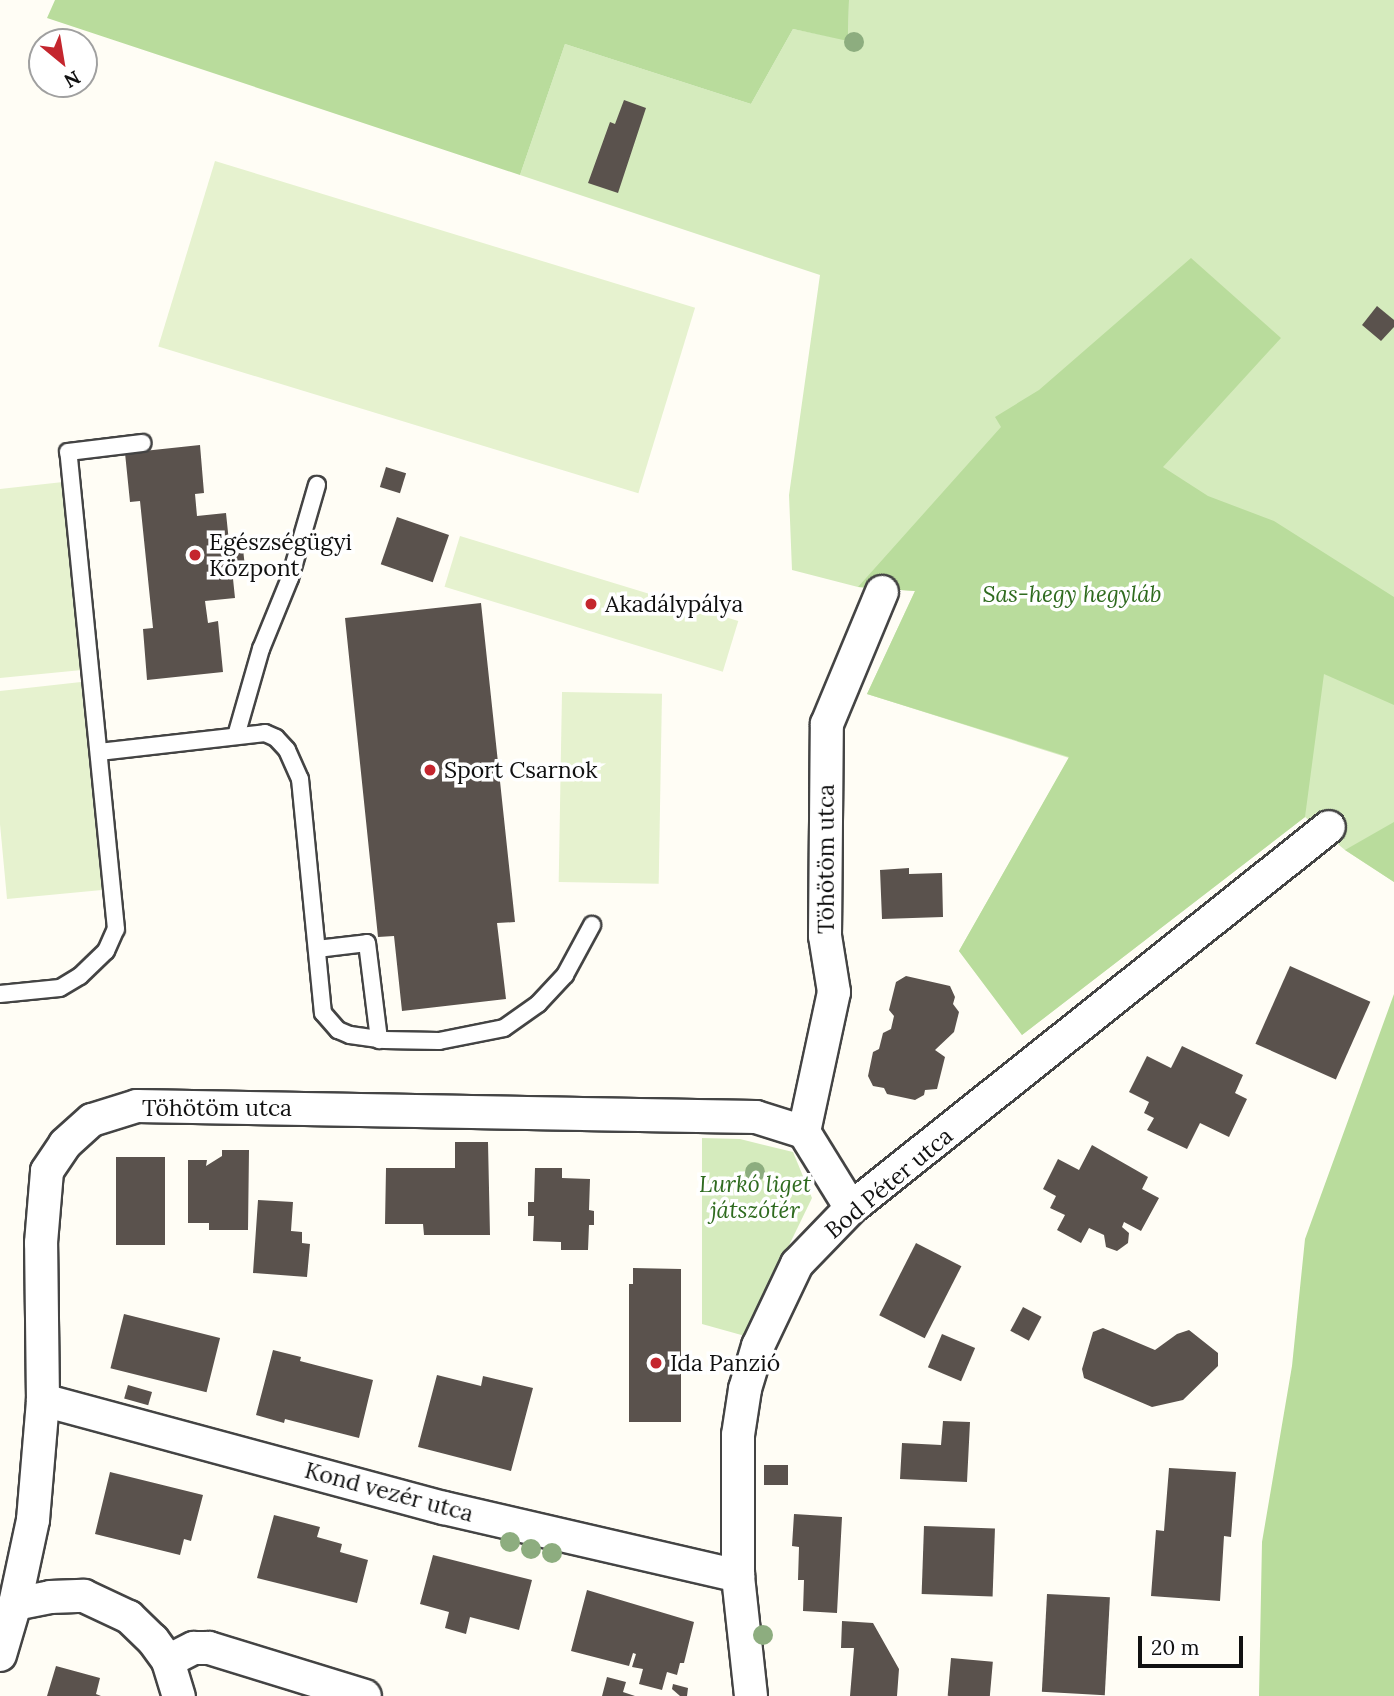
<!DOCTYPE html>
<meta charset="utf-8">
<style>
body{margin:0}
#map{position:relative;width:1394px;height:1696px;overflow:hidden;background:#fffdf5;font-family:Lora,serif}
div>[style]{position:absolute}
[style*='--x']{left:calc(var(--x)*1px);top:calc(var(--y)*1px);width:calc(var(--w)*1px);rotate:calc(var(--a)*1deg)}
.green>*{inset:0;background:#d5ebbd}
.forest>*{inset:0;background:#b9dc9c}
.pitch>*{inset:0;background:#e6f2cf;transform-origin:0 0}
.building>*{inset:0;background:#5a524d;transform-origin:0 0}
.roads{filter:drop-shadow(2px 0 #444) drop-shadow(-2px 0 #444) drop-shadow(0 2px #444) drop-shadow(0 -2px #444)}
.service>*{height:16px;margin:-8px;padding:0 8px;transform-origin:8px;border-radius:8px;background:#fff}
.minor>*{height:32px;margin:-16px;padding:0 16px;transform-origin:16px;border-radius:16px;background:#fff}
.trees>*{width:20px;height:20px;margin:-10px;border-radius:50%;background:#8dad7f}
.dots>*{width:19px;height:19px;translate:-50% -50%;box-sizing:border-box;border:4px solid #fff;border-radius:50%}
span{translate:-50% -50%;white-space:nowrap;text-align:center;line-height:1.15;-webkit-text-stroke:7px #fff;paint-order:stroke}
.poi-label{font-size:23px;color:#111}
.left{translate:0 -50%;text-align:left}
.park-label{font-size:23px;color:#2f6b1f;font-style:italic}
.street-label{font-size:23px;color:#111}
.north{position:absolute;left:28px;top:28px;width:70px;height:70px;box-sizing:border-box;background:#fff;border:2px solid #a0a0a0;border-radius:50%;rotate:150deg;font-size:19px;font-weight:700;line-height:28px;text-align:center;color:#111}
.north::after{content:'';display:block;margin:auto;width:24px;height:32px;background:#c4262e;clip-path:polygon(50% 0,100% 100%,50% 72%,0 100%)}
.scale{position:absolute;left:1138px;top:1636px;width:105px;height:32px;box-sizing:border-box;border:4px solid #111;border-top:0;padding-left:9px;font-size:21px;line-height:24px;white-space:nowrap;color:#111;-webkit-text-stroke:5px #fff;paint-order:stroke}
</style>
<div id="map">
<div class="green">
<i style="clip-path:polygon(849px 0,1394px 0,1394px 882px,1345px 850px,1305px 817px,1022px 1035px,959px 951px,1069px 758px,867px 694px,915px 591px,858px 587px,792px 570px,789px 495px,820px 275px,520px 175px,565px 44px,751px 104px,793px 29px,848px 40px)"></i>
<i style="clip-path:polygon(702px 1138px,740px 1139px,793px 1152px,812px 1198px,745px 1336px,702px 1324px)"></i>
</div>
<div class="forest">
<i style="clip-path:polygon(55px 0,849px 0,848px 41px,793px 29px,751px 104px,565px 44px,520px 175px,47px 18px)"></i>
<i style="clip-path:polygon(1191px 258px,1281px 338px,1163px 467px,1208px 496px,1274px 521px,1394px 597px,1394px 705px,1324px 674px,1305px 817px,1022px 1035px,959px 951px,1069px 757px,867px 694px,915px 591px,858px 587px,1001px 427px,995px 417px,1039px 390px)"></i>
<i style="clip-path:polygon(1394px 822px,1394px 882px,1345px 850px)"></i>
<i style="clip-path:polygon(1394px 994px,1394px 1696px,1259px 1696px,1262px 1542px,1292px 1366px,1305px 1239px)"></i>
</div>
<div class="pitch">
<i style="left:215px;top:161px;width:502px;height:194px;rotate:17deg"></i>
<i style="clip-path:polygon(63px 482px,82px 670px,0 678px,0 489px)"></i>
<i style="left:460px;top:536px;width:291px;height:53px;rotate:17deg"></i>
<i style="clip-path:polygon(81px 682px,102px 890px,7px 899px,0 824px,0 691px)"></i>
<i style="left:562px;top:692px;width:100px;height:190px;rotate:1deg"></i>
</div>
<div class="building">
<i style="clip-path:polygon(624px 100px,646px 108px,618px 193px,588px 183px,610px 122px,615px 124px)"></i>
<i style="clip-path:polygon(1377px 306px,1394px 320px,1394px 327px,1381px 341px,1362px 325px)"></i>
<i style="clip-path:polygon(200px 445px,204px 493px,195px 494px,197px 516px,226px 513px,229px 542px,242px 540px,245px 567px,232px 569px,235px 598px,205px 601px,208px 623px,218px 621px,223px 672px,147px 680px,143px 629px,153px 628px,140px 501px,130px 502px,125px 453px)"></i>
<i style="left:386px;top:467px;width:21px;height:21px;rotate:17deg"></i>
<i style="left:397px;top:517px;width:55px;height:50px;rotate:19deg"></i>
<i style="clip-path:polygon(481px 603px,515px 922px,497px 923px,506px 999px,402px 1011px,394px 936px,378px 937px,345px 618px)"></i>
<i style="clip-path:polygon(909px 868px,909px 874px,942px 873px,943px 917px,882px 919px,880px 870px)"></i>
<i style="left:1290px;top:966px;width:88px;height:85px;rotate:24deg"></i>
<i style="clip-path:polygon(906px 976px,950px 986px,955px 997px,953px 1004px,959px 1012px,954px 1032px,935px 1050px,945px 1057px,937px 1089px,925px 1090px,924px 1095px,915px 1100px,887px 1094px,884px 1088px,873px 1086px,868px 1076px,873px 1052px,879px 1049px,883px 1033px,891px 1029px,894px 1016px,889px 1010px,896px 982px)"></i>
<i style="clip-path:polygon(1182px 1046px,1243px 1075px,1235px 1093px,1247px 1099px,1229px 1137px,1200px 1123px,1187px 1149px,1147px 1130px,1154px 1118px,1144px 1113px,1149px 1102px,1129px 1092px,1147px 1056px,1171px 1068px)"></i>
<i style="clip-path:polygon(455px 1142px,488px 1142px,490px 1235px,424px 1235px,423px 1224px,385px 1224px,386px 1168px,455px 1168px)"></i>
<i style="clip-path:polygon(1092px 1145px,1148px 1177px,1142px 1189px,1159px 1198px,1141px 1231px,1124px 1222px,1122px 1227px,1129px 1233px,1128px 1243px,1117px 1251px,1106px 1247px,1104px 1235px,1089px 1228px,1081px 1243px,1057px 1230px,1065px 1215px,1050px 1208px,1056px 1196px,1043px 1189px,1058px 1159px,1079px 1170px)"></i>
<i style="clip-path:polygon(222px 1150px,249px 1150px,248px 1230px,209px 1230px,209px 1223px,188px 1223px,188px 1160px,207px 1160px,206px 1166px,222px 1156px)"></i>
<i style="left:165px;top:1157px;width:88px;height:49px;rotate:90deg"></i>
<i style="clip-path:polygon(535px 1168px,562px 1168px,562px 1178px,590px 1179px,589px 1210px,594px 1211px,594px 1225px,589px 1225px,588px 1250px,561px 1250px,561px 1242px,533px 1241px,534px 1216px,528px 1216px,528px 1202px,534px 1202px)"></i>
<i style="clip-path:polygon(258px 1200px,293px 1202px,291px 1231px,302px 1232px,302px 1243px,310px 1244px,307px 1277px,253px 1273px)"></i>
<i style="left:916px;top:1243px;width:51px;height:81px;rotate:27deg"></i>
<i style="clip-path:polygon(633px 1268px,681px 1269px,681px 1422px,629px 1422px,629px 1284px,633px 1284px)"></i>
<i style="left:1023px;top:1307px;width:21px;height:27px;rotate:28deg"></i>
<i style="left:124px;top:1314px;width:99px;height:56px;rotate:14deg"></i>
<i style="clip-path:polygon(1103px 1328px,1155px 1350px,1177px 1334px,1189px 1330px,1218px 1353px,1218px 1366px,1183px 1400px,1152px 1407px,1084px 1378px,1082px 1369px,1093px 1332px)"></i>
<i style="left:942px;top:1334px;width:36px;height:36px;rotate:23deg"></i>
<i style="clip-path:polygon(273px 1350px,301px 1357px,300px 1361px,373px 1380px,359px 1438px,285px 1419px,284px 1423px,256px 1415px)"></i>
<i style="clip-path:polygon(437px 1375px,481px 1386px,483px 1376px,533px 1388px,511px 1471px,418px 1447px)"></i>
<i style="left:128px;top:1385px;width:25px;height:14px;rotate:16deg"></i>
<i style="clip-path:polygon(943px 1421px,970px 1422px,967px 1482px,900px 1479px,902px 1443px,941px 1445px)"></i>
<i style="left:764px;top:1465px;width:24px;height:20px"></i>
<i style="clip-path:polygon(1169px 1468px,1236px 1472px,1231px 1537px,1224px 1536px,1220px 1601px,1151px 1596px,1156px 1530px,1164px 1531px)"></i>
<i style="clip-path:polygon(110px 1472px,203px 1495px,191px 1541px,184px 1539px,180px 1555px,95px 1534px)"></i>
<i style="clip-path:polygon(794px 1514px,842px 1517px,837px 1613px,803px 1611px,804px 1580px,798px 1580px,799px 1547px,792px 1546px)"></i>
<i style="clip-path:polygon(274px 1515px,320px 1527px,317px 1537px,342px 1544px,340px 1552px,368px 1560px,357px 1603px,257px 1578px)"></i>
<i style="left:924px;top:1526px;width:71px;height:68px;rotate:2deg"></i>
<i style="clip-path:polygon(433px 1555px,532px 1580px,519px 1630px,470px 1617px,466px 1634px,445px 1628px,449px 1612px,420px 1604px)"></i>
<i style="clip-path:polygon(587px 1590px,694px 1622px,684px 1663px,680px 1663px,677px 1675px,667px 1672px,662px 1690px,639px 1684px,643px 1669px,632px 1667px,636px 1654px,633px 1653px,629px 1666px,571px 1651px)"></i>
<i style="left:1047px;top:1594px;width:63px;height:98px;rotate:3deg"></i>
<i style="clip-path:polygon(842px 1621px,873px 1623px,899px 1669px,897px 1696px,850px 1696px,854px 1648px,841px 1648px)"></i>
<i style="left:951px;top:1658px;width:42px;height:38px;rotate:5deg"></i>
<i style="clip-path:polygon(56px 1666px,100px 1678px,96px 1694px,101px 1696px,47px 1696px)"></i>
<i style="clip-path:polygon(607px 1677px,626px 1682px,623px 1692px,635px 1696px,602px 1696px)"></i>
<i style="clip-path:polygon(673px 1684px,688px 1688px,687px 1696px,680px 1696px,672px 1689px)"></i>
</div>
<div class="roads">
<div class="service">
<i style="--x:236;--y:736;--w:91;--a:-74"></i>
<i style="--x:261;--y:649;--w:77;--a:-67.8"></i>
<i style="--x:290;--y:578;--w:97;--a:-73.8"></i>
<i style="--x:99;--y:752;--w:167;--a:-6.5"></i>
<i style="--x:265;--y:733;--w:12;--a:24"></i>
<i style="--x:276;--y:738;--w:16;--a:47"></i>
<i style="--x:287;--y:750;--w:32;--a:66"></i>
<i style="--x:300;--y:779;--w:235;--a:84.4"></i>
<i style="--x:323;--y:1013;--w:23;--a:49"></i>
<i style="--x:338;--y:1030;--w:13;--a:23"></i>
<i style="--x:350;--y:1035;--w:34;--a:8"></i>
<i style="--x:384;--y:1040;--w:55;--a:1"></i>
<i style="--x:439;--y:1041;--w:66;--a:-11.3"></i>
<i style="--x:504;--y:1028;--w:42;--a:-35.2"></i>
<i style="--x:538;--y:1004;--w:40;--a:-47"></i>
<i style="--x:565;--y:975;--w:57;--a:-61.6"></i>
<i style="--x:317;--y:949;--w:50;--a:-6.8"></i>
<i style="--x:367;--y:943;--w:98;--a:82.9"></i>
<i style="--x:0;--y:994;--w:60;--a:-5.7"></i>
<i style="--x:60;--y:988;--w:23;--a:-31"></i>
<i style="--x:80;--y:976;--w:36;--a:-44"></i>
<i style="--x:106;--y:951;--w:24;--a:-66"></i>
<i style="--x:116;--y:929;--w:479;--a:-95.7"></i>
<i style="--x:68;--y:452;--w:75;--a:-6.9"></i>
</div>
<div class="minor">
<i style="--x:804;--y:1132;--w:143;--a:-77.9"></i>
<i style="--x:834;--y:992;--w:57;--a:-99.1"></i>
<i style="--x:825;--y:936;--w:212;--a:-89.5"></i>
<i style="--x:827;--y:724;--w:143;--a:-67.4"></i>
<i style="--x:43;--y:1400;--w:415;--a:15.1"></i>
<i style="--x:444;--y:1508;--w:302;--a:13"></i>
<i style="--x:15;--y:1604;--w:36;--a:-11"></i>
<i style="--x:50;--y:1597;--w:34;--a:-2"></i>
<i style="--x:84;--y:1596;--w:50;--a:25"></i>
<i style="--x:129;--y:1617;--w:33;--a:44"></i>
<i style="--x:153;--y:1640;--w:26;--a:54"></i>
<i style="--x:168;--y:1661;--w:37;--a:73"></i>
<i style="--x:0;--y:1655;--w:53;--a:-73.6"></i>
<i style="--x:15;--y:1604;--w:86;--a:-77.9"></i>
<i style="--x:33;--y:1520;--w:120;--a:-85.2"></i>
<i style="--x:43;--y:1400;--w:157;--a:-90.7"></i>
<i style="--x:41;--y:1243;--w:72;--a:-85.2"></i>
<i style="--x:47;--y:1171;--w:32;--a:-56"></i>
<i style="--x:65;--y:1144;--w:36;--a:-42"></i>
<i style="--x:92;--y:1120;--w:47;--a:-17.3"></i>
<i style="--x:137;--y:1106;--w:619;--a:1.02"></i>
<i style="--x:756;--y:1117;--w:50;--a:17.4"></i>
<i style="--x:804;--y:1132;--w:89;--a:58.3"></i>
<i style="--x:168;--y:1661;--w:29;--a:-27"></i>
<i style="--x:194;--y:1648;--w:15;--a:0"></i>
<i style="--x:209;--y:1648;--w:163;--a:17.1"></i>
<i style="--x:751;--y:1696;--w:121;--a:-96.2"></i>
<i style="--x:738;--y:1576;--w:141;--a:-90"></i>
<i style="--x:738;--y:1435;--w:47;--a:-81.3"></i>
<i style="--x:745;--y:1389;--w:45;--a:-73.2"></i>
<i style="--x:758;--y:1346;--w:91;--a:-64.6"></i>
<i style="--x:797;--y:1264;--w:78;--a:-46"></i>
<i style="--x:851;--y:1208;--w:611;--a:-38.56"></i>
</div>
</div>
<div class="trees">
<i style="left:854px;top:42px"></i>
<i style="left:755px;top:1172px"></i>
<i style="left:510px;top:1542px"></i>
<i style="left:531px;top:1549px"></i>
<i style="left:552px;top:1553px"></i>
<i style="left:763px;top:1635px"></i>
</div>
<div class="dots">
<i style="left:195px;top:555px;background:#c4262e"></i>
<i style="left:591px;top:604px;background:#c4262e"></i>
<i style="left:430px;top:770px;background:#c4262e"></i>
<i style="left:656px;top:1363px;background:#c4262e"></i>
</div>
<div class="poi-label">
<span class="left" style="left:209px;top:555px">Egészségügyi<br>Központ</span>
<span class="left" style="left:605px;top:604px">Akadálypálya</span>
<span class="left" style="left:444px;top:770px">Sport Csarnok</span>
<span class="left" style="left:670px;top:1363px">Ida Panzió</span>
</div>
<div class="park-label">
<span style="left:1072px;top:594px">Sas-hegy hegyláb</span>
<span style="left:755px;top:1197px">Lurkó liget<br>játszótér</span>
</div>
<div class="street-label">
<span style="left:826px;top:859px;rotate:-90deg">Töhötöm utca</span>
<span style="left:217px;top:1108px">Töhötöm utca</span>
<span style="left:889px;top:1183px;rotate:-40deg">Bod Péter utca</span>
<span style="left:389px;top:1492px;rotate:15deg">Kond vezér utca</span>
</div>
<div class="north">N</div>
<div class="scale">20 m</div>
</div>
